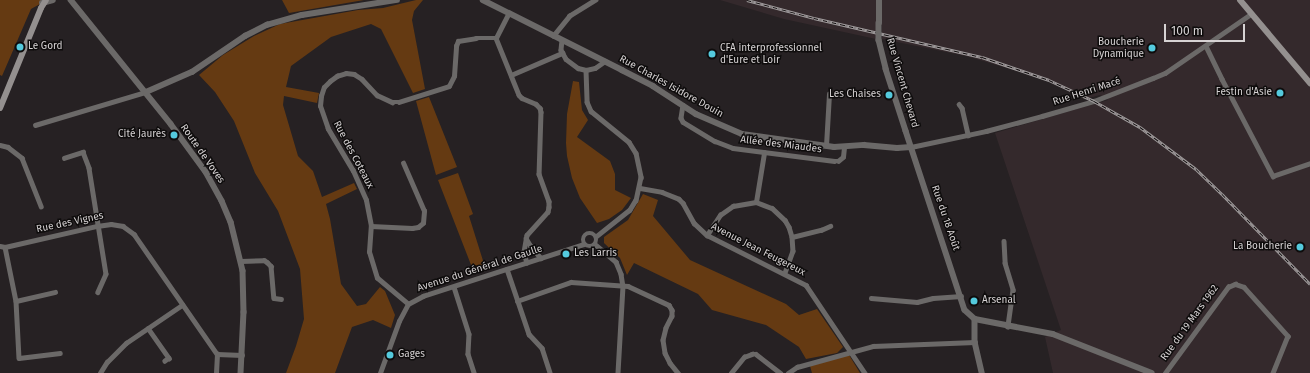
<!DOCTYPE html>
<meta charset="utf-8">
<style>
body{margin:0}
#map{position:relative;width:1310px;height:373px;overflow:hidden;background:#262123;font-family:"Fira Sans",sans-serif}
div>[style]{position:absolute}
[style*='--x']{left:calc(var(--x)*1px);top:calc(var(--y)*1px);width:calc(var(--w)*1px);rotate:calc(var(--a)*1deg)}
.built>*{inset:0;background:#34292c}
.green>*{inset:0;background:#653a12}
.minor>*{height:4.5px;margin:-2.25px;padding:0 2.25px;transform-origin:2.25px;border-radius:2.25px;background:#6b6968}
.minor>.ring{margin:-2.25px;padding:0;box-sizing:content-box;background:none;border:4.5px solid #6b6968;border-radius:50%}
.tertiary>*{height:5.5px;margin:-2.75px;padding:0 2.75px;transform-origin:2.75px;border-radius:2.75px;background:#6b6968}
.secondary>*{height:6px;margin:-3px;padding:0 3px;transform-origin:3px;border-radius:3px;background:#94908f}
.rail>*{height:3px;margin-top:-1.5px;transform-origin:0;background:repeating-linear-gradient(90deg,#0e0c0c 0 4.5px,#a19d9e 0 9px);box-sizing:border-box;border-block:1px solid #a19d9e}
.tertiary-bridge>*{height:5.5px;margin:-2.75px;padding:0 2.75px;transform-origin:2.75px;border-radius:2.75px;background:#6b6968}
.dots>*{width:11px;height:11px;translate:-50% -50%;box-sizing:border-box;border:2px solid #0e0c0c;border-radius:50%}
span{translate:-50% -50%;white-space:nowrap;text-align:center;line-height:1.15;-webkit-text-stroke:3px #0e0c0c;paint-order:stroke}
.poi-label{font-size:10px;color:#d6d2d3}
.right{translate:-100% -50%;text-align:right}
.left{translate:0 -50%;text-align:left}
.street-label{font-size:10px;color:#d6d2d3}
.scale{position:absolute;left:1164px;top:24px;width:81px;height:18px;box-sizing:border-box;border:2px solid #d6d2d3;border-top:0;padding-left:5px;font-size:12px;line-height:14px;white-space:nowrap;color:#d6d2d3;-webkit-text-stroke:3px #0e0c0c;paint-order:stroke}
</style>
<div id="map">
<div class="built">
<i style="clip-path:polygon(720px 0,1310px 0,1310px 373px,1053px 373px,1045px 337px,1061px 330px,995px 133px,1108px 100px,1100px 95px,1085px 99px,1041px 78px,966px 56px,882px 39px,882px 25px,876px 23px,876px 39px,784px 19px)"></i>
</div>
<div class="green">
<i style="clip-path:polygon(0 0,42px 0,40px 4px,31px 9px,2px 76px,0 75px)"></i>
<i style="clip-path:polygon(282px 0,364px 0,289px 13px)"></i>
<i style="clip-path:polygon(416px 0,423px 0,414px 11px,412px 20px,425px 89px,413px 93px,381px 29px,371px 24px,331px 37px,291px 66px,286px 87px,319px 93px,317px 103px,284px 96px,283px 105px,298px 156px,313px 171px,322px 197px,354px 183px,357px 189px,326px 204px,330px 219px,341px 284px,357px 306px,366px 304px,380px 287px,385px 291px,395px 315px,391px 328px,373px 320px,352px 327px,335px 373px,286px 373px,296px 346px,304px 319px,300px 269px,278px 211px,255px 173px,234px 121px,215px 92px,199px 75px,223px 55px,254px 36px,280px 24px,358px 10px,383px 8px)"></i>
<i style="clip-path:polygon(573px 81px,579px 82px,582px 110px,588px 120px,577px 137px,610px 161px,615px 174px,615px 190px,631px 198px,622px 210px,609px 219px,597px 223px,580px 198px,572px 178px,567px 156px,566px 143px,567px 114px)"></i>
<i style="clip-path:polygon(429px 97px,457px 167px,436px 175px,416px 101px)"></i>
<i style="clip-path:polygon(458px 173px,473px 214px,469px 216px,485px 267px,473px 270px,438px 180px)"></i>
<i style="clip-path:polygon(643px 194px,658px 200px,653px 216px,690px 260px,786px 304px,799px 315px,817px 309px,843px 347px,837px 353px,806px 359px,799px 347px,766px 325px,712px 310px,698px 294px,634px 263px,627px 275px,620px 258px,604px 243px,604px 237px,628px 220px)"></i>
<i style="clip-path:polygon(849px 355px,860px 373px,812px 373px,810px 366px)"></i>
</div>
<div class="minor">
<i style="--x:553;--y:36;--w:26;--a:-51"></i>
<i style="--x:569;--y:16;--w:31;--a:-32"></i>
<i style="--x:496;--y:38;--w:61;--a:68"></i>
<i style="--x:519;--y:95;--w:4;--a:45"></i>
<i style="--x:522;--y:98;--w:15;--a:23"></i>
<i style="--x:536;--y:104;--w:6;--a:45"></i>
<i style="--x:540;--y:108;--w:4;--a:76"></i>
<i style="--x:541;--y:112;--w:62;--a:91.8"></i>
<i style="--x:539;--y:174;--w:29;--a:70"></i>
<i style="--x:549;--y:201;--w:6;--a:90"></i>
<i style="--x:549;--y:207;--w:5;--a:101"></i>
<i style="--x:548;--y:212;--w:31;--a:132"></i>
<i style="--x:527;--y:235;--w:17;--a:100"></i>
<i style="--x:524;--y:252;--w:11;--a:75"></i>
<i style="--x:496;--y:38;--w:28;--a:-63"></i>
<i style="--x:562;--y:40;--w:10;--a:96"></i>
<i style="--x:561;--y:50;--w:10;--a:61"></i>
<i style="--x:566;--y:59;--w:15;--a:37"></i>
<i style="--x:578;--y:68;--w:8;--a:14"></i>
<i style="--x:586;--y:70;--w:9;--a:-13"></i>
<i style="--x:595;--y:68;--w:12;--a:-35"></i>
<i style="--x:1206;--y:46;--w:37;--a:64"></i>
<i style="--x:1222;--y:79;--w:110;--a:62.3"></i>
<i style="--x:1273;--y:176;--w:39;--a:-19"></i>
<i style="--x:586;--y:70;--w:32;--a:88"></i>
<i style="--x:587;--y:102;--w:10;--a:66"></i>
<i style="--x:591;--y:111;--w:49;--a:39.2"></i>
<i style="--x:629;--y:142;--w:13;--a:58"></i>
<i style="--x:636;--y:153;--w:25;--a:78"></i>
<i style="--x:641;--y:177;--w:24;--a:102"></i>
<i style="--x:636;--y:200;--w:12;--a:121"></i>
<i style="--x:630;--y:210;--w:43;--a:141.5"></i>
<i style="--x:511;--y:75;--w:56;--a:-23.3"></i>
<i style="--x:959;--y:104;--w:5;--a:53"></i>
<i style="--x:962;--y:108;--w:28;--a:77"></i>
<i style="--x:683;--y:105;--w:13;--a:99"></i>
<i style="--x:681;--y:118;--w:4;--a:63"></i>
<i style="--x:683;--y:122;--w:37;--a:31"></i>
<i style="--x:715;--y:141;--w:19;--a:21"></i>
<i style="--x:733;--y:148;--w:102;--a:7.3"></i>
<i style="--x:834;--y:161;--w:4;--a:0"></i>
<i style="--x:838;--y:161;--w:6;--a:-39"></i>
<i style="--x:843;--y:157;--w:10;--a:-84"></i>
<i style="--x:35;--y:125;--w:116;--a:-16.6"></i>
<i style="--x:0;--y:145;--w:8;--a:14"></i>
<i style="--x:8;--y:147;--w:18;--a:38"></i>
<i style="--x:22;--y:158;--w:52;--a:68.4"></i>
<i style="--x:826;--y:146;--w:52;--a:-86.7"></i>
<i style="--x:911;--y:147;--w:77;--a:-12"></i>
<i style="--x:986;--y:131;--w:58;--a:-15"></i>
<i style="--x:1042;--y:116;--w:54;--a:-16.1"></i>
<i style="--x:1094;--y:101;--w:63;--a:-21.3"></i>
<i style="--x:1153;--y:78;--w:13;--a:-23"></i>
<i style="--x:1165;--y:73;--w:104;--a:-34.5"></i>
<i style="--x:64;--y:158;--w:20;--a:-18"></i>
<i style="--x:83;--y:152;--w:17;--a:69"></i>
<i style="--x:89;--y:168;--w:107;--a:80.9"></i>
<i style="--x:106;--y:274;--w:20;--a:114"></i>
<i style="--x:640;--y:188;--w:22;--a:10"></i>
<i style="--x:662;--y:192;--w:18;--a:22"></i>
<i style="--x:679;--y:199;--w:6;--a:45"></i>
<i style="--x:683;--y:203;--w:23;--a:61"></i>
<i style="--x:694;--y:223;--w:18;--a:43"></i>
<i style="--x:707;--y:235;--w:111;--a:26.8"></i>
<i style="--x:806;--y:285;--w:106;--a:56.2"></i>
<i style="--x:756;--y:202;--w:50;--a:-80.7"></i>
<i style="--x:371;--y:226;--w:41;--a:2.8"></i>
<i style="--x:412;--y:228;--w:6;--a:-9"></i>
<i style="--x:418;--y:227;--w:6;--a:-39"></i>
<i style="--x:423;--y:223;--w:12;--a:-85"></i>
<i style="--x:424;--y:211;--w:52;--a:-113.6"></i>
<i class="ring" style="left:583px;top:233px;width:9.5px;height:9.5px"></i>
<i style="--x:707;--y:235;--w:24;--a:-57"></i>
<i style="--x:720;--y:215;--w:16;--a:-35"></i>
<i style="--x:733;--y:206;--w:23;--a:-10"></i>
<i style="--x:756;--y:202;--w:17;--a:21"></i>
<i style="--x:772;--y:208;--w:18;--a:43"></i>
<i style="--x:785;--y:220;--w:8;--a:60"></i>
<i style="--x:789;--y:227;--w:10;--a:73"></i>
<i style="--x:792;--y:237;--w:14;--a:86"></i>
<i style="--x:793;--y:251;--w:23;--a:110"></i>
<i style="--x:792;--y:237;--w:30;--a:-14"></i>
<i style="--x:821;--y:230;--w:10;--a:-24"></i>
<i style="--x:526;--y:238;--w:8;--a:60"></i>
<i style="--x:530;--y:245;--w:17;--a:50"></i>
<i style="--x:1004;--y:241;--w:22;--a:87"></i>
<i style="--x:1005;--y:263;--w:28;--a:73"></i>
<i style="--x:1013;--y:290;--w:37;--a:98"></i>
<i style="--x:596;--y:245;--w:26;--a:40"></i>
<i style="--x:616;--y:262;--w:13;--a:67"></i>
<i style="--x:621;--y:274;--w:12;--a:81"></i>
<i style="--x:623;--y:286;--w:87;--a:93.3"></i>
<i style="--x:0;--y:246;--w:5;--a:11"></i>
<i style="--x:5;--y:247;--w:94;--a:-12.9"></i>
<i style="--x:97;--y:226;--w:14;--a:-8"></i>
<i style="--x:111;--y:224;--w:12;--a:9"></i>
<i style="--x:123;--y:226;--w:14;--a:36"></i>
<i style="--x:134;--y:234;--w:146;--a:55.3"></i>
<i style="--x:5;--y:247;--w:55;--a:78.5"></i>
<i style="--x:16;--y:301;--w:57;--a:87"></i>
<i style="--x:19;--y:358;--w:41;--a:-7"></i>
<i style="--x:241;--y:261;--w:23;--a:-2"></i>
<i style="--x:264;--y:260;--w:4;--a:34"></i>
<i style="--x:267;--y:262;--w:6;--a:45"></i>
<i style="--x:271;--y:266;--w:32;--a:85"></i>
<i style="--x:274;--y:298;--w:7;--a:8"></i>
<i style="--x:507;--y:269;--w:69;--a:71.3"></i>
<i style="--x:529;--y:334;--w:19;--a:47"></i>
<i style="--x:542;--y:348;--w:26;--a:72"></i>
<i style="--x:454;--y:287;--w:49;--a:72.3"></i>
<i style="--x:469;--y:334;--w:20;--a:93"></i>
<i style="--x:468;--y:354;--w:20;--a:72"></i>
<i style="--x:871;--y:298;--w:46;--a:5"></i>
<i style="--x:917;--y:302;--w:16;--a:-14"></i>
<i style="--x:933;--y:298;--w:28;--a:-4"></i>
<i style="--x:16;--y:301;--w:40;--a:-13"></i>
<i style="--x:517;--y:301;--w:57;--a:-19.4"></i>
<i style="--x:571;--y:282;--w:57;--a:4"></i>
<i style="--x:628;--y:286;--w:45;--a:24.9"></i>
<i style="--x:669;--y:305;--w:6;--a:59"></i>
<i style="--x:672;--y:310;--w:6;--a:90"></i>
<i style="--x:672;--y:316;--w:13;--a:117"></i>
<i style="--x:666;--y:328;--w:12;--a:104"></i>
<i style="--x:663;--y:340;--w:13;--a:81"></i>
<i style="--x:665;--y:353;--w:11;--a:63"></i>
<i style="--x:670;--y:363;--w:13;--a:51"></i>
<i style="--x:408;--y:304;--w:40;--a:-140"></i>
<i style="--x:377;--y:278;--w:27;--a:-107"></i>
<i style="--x:369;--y:252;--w:26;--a:-86"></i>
<i style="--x:371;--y:226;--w:26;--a:-101"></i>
<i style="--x:366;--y:200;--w:32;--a:-114"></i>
<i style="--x:353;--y:171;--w:49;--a:-120.8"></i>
<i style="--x:328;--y:129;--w:24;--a:-109"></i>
<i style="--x:320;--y:106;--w:10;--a:-84"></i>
<i style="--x:321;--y:96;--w:9;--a:-72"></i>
<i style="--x:324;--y:87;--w:8;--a:-45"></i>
<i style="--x:330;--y:81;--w:9;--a:-36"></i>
<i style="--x:337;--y:76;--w:9;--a:-18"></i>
<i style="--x:346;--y:73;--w:8;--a:7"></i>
<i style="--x:354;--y:74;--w:9;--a:32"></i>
<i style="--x:362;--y:79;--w:22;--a:47"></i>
<i style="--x:377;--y:95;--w:17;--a:25"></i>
<i style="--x:392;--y:102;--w:7;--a:0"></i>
<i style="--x:399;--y:102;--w:52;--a:-17.7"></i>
<i style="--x:449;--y:86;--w:11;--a:-63"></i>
<i style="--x:454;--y:76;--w:30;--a:-86"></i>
<i style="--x:456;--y:46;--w:5;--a:-68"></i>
<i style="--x:458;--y:41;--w:18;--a:-9"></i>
<i style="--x:476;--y:38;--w:20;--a:0"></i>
<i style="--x:148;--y:328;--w:37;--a:55"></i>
<i style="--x:169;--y:358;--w:5;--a:143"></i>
<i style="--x:100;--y:373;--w:13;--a:-58"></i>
<i style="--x:107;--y:362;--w:27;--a:-45"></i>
<i style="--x:126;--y:343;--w:68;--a:-34.2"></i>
<i style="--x:216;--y:373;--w:19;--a:-87"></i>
<i style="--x:217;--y:354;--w:25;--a:2"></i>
<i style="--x:380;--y:373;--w:55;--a:-69.9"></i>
<i style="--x:399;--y:321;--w:19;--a:-62"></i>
<i style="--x:408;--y:304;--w:17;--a:-28"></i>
<i style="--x:423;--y:296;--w:169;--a:-17.9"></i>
<i style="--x:731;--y:373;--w:21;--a:-51"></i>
<i style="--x:744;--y:357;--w:9;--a:-21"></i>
<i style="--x:752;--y:354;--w:4;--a:0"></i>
<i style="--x:756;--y:354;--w:31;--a:38"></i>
<i style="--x:788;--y:373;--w:11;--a:-34"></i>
<i style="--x:797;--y:367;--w:79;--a:-15.4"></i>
<i style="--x:873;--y:346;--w:102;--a:-2.2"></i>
<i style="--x:1165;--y:373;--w:107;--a:-53.8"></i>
<i style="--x:1228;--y:287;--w:8;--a:-23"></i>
<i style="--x:1235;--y:284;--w:9;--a:18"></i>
<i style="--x:1244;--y:287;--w:66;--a:48.1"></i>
<i style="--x:1288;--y:336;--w:40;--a:112"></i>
</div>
<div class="tertiary">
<i style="--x:71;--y:0;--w:159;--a:51.1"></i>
<i style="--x:171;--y:124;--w:59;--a:53.9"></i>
<i style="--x:206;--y:172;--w:33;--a:61"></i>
<i style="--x:222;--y:201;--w:23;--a:67"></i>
<i style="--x:231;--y:222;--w:50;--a:76.2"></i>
<i style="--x:243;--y:271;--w:41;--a:88.6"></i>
<i style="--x:244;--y:312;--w:61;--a:92.8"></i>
<i style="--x:483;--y:0;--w:156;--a:26.7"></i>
<i style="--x:622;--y:70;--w:35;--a:27"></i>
<i style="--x:653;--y:86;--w:51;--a:33.1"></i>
<i style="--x:696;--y:114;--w:50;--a:23.5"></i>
<i style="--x:742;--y:134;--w:93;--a:8"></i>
<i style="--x:834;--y:147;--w:30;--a:-4"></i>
<i style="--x:864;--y:145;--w:33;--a:5"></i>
<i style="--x:897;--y:148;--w:14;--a:-4"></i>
<i style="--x:42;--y:3;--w:11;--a:-15"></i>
<i style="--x:879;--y:23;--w:23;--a:-90"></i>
<i style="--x:879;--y:40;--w:30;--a:76"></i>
<i style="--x:886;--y:69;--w:65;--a:72.1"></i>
<i style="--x:906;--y:131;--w:188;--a:71.8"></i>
<i style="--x:965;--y:310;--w:13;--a:42"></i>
<i style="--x:975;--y:319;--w:23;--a:90"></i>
<i style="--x:975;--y:342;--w:32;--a:77"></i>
<i style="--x:146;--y:92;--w:50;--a:-23.5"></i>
<i style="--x:192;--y:72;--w:64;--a:-34.2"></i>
<i style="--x:245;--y:36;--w:25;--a:-27"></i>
<i style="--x:267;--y:25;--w:36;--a:-16"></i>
<i style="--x:302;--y:15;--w:96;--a:-9"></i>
<i style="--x:975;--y:319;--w:79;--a:10.9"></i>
<i style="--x:1053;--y:334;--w:106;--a:21.5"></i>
</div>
<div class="secondary">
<i style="--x:1240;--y:0;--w:109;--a:49.9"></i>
<i style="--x:0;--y:108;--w:108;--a:-67.7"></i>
<i style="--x:41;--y:8;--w:9;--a:-58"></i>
</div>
<div class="rail">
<i style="--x:747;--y:0;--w:69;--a:15"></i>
<i style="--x:814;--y:18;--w:172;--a:13.1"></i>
<i style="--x:982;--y:57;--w:71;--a:18.9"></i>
<i style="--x:1049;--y:80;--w:50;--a:25"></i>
<i style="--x:1094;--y:101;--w:53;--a:29.5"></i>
<i style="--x:1140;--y:127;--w:70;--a:36.9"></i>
<i style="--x:1196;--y:169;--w:36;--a:44"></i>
<i style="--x:1222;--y:194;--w:126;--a:45.6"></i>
</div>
<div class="tertiary-bridge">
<i style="--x:879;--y:23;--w:17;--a:90"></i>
</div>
<div class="dots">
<i style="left:20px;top:47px;background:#54cadd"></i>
<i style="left:1152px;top:48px;background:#54cadd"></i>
<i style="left:712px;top:54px;background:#54cadd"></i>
<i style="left:1280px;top:93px;background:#54cadd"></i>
<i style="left:889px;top:95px;background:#54cadd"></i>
<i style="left:174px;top:135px;background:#54cadd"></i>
<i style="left:1300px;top:247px;background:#54cadd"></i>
<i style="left:566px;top:254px;background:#54cadd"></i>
<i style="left:974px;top:301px;background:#54cadd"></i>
<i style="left:390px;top:355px;background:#54cadd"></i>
</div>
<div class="poi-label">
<span class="right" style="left:1144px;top:48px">Boucherie<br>Dynamique</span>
<span class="left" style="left:28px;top:47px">Le Gord</span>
<span class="left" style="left:720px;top:54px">CFA interprofessionnel<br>d'Eure et Loir</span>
<span class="right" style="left:1272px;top:93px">Festin d'Asie</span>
<span class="right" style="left:881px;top:95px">Les Chaises</span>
<span class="right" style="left:166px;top:135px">Cité Jaurès</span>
<span class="right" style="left:1292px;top:247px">La Boucherie</span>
<span class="left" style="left:574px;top:254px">Les Larris</span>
<span class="left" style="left:982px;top:301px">Arsenal</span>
<span class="left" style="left:398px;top:355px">Gages</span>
</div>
<div class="street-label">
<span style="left:902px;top:83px;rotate:74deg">Rue Vincent Chevard</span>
<span style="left:671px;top:87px;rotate:29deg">Rue Charles Isidore Douin</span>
<span style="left:1087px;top:92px;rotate:-18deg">Rue Henri Macé</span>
<span style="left:781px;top:145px;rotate:7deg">Allée des Miaudes</span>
<span style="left:202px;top:154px;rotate:55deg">Route de Voves</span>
<span style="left:353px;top:155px;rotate:62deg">Rue des Coteaux</span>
<span style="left:945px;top:218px;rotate:71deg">Rue du 18 Août</span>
<span style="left:70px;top:223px;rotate:-12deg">Rue des Vignes</span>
<span style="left:758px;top:250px;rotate:27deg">Avenue Jean Feugereux</span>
<span style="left:480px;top:269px;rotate:-18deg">Avenue du Général de Gaulle</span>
<span style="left:1190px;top:323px;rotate:-54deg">Rue du 19 Mars 1962</span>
</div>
<div class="scale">100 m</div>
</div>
